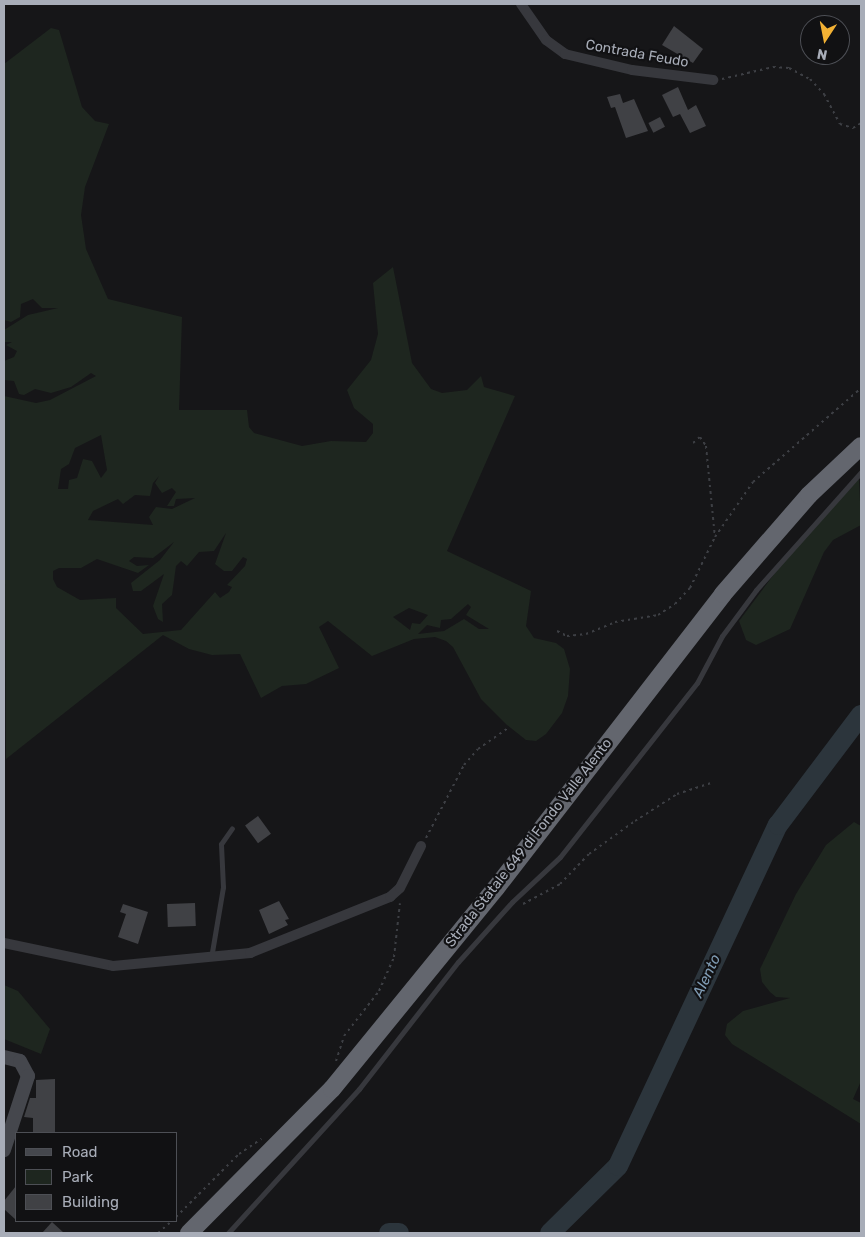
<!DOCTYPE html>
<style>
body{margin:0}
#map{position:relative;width:865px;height:1237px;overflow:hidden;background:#161618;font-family:Rubik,sans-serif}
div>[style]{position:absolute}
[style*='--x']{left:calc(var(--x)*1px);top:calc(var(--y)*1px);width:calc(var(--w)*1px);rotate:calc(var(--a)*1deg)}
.green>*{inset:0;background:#1e261f}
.river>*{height:20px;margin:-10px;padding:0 10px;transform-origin:10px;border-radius:10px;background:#2c353c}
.building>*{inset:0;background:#404145;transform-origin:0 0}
.path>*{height:2px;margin-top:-1px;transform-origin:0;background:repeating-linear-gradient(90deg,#3d3f44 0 2.5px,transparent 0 6.5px)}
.lane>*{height:5px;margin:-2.5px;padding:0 2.5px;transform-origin:2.5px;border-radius:2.5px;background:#37383d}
.street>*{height:10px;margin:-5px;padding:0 5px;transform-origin:5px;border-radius:5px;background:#37383d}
.secondary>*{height:14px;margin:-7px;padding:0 7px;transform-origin:7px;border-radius:7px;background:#45474d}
.highway>*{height:18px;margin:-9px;padding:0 9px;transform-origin:9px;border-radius:9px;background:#63666e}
span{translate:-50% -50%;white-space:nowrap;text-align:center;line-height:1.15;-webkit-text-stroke:4.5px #111113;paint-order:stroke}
.street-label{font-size:14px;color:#a8adb8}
.water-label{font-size:15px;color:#7f9bb3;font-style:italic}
.frame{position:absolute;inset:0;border:5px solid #a8adb8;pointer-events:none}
.legend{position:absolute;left:15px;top:1132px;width:162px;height:90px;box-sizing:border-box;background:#111113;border:1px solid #4d4f55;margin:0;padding:6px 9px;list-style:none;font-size:15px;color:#a8adb8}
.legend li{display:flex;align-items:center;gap:10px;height:25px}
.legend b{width:25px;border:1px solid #4d4f55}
.north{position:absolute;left:800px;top:15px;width:50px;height:50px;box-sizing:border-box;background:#111113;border:1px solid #4d4f55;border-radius:50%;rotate:191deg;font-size:14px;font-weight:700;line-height:20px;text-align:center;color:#a8adb8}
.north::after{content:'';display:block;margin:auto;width:18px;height:22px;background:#f2b134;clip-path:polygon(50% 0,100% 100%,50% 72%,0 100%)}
</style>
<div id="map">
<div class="green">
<i style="clip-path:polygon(evenodd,51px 28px,59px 30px,82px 107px,95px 121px,109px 124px,85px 187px,81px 215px,86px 249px,108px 299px,182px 317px,179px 410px,247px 410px,249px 427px,254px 433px,302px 446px,331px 441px,366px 442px,373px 433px,373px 424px,354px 408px,347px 390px,371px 360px,378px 334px,373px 283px,393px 267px,412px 363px,431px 389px,442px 393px,467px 390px,481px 376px,484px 387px,515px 396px,447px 551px,531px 591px,526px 626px,534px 638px,556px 643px,564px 649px,570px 669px,568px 696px,562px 713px,546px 734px,536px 741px,526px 740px,507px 725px,481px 699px,453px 647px,446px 641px,435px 637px,414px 639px,372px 656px,328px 621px,319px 627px,339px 668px,306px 684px,282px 686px,261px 698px,240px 654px,212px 655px,189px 649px,163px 635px,6px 759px,4px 396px,36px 403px,50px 400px,96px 376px,91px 373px,71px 387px,51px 393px,35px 389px,24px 395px,19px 394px,14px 381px,4px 380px,4px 361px,14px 357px,17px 351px,6px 345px,12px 342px,4px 342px,4px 330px,28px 315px,58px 308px,42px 308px,33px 299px,21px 304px,20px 317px,11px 322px,4px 320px,4px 64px,51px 28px,101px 435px,107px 470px,101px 478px,92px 461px,83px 459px,77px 478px,69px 480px,68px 489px,58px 489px,61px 469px,69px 464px,75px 448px,101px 435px,51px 28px,159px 476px,155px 483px,162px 493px,172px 488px,176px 492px,167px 506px,174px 506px,176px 499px,195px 498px,172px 509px,156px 507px,149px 517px,153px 525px,88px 520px,93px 511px,118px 499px,123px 504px,135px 495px,150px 496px,153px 483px,159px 476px,51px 28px,226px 533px,215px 564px,224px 571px,232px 571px,243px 557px,247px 559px,245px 566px,227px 585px,232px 587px,229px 592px,220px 598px,215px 592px,181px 630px,143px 634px,116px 608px,116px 598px,80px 600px,57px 587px,53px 579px,53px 571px,59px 568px,81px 568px,97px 559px,138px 573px,149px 565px,137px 566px,129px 561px,134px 557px,153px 558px,174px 542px,160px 560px,131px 583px,133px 591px,141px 591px,164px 574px,153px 606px,158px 619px,163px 622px,162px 604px,172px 595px,176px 566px,181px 561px,187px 566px,199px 552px,214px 551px,226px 533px,51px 28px,468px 604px,471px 607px,466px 615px,489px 629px,479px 629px,464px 619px,444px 631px,418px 634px,427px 625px,440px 628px,441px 620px,451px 619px,468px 604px,51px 28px,409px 608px,428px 615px,420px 624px,412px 623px,410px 630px,393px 617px,409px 608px)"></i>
<i style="clip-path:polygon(859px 479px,861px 525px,833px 540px,824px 552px,790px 629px,756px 645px,746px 640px,739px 621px,790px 553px)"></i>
<i style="clip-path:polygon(854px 822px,861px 826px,861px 1081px,853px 1099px,861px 1103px,861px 1124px,732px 1044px,725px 1035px,727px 1024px,743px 1011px,790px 998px,776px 997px,770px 992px,762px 982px,760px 969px,796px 894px,826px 845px)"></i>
<i style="clip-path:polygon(4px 985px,18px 991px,50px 1029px,41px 1054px,4px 1039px)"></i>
</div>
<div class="river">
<i style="--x:389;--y:1233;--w:10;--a:0"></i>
<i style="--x:550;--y:1233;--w:95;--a:-44.6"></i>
<i style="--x:618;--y:1166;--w:377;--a:-64.9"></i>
<i style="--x:778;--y:825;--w:138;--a:-53"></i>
</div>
<div class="building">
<i style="clip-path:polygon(674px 26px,703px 49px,693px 63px,662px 45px)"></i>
<i style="clip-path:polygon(678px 87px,688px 110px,696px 105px,706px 126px,690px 133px,680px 114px,673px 117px,662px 95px)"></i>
<i style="clip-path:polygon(620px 94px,623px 103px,634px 99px,648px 131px,626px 138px,615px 107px,611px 108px,607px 97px)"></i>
<i style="left:660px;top:117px;width:11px;height:13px;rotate:63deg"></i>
<i style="left:258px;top:816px;width:22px;height:16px;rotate:54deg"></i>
<i style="clip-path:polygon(279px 901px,289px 919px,285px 920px,288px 925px,269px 934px,259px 910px)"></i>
<i style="left:195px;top:903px;width:23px;height:28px;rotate:88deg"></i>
<i style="clip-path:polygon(123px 904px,148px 912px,138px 944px,118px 937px,126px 914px,120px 912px)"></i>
<i style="clip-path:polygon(55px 1079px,55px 1133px,33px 1133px,33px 1118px,24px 1117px,30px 1098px,36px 1098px,36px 1080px)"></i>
<i style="clip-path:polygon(16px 1186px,16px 1220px,4px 1209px,4px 1201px)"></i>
<i style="clip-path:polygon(52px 1222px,64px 1233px,42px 1233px)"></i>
</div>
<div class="path">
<i style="--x:722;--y:79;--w:52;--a:-13.2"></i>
<i style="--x:773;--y:67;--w:16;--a:4"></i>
<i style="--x:789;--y:68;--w:24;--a:28"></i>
<i style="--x:810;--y:79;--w:21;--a:47"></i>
<i style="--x:824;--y:94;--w:34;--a:62"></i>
<i style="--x:840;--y:124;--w:14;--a:17"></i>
<i style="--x:853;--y:128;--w:9;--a:-32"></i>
<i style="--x:693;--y:443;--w:9;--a:-41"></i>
<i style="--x:700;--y:437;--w:11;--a:56"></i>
<i style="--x:706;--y:446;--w:91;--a:84.4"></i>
<i style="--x:557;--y:631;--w:11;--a:27"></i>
<i style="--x:567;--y:636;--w:19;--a:-6"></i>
<i style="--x:586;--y:634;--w:31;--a:-22"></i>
<i style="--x:615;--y:622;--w:44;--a:-9.2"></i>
<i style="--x:658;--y:615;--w:20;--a:-33"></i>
<i style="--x:675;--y:604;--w:22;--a:-47"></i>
<i style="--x:690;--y:588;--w:57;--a:-63.9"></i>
<i style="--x:715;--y:537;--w:67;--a:-55.4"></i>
<i style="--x:753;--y:482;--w:143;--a:-41"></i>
<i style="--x:426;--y:838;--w:82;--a:-62.5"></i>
<i style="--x:464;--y:765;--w:21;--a:-49"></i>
<i style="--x:478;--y:749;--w:38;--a:-35"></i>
<i style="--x:523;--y:904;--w:42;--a:-28.4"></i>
<i style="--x:560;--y:884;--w:42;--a:-46"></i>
<i style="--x:589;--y:854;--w:57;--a:-35.7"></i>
<i style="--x:635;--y:821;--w:50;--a:-32.7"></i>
<i style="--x:677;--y:794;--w:35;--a:-18"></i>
<i style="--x:336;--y:1061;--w:26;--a:-72"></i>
<i style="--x:344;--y:1036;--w:57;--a:-52.1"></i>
<i style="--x:379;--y:991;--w:37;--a:-66"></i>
<i style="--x:394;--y:957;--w:54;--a:-83.7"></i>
<i style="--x:176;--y:1217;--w:89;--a:-45"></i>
<i style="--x:239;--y:1154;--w:27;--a:-34"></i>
<i style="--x:158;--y:1233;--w:18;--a:-41"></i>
</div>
<div class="lane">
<i style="--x:211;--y:958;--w:72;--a:-80.4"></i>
<i style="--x:223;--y:887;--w:43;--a:-92.7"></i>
<i style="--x:221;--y:844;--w:19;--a:-55"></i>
<i style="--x:228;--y:1233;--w:195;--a:-47.7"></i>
<i style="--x:359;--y:1089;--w:161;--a:-52.1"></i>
<i style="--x:458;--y:962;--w:81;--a:-48"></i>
<i style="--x:512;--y:902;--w:66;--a:-43.2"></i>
<i style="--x:560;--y:857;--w:221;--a:-51.8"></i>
<i style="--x:697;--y:683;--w:53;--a:-62"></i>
<i style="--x:722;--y:636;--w:57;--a:-53.5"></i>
<i style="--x:756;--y:590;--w:158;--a:-48.3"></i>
</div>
<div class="street">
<i style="--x:521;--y:4;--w:44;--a:55.2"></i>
<i style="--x:546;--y:40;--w:24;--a:36"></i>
<i style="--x:565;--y:54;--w:69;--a:13.4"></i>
<i style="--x:632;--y:70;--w:82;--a:7"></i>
<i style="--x:4;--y:943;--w:111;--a:11.9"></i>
<i style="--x:113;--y:966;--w:138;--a:-5.4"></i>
<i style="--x:250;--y:953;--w:151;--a:-21.8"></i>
<i style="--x:390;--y:897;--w:13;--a:-42"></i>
<i style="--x:400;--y:888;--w:47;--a:-63.4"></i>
</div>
<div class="secondary">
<i style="--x:4;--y:1057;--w:16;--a:14"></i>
<i style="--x:20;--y:1061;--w:17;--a:62"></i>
<i style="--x:28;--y:1076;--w:78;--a:108"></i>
</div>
<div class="highway">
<i style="--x:189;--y:1233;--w:203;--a:-45.2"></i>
<i style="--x:332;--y:1089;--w:259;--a:-50.8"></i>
<i style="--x:496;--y:888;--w:371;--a:-52.3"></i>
<i style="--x:723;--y:594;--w:131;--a:-49"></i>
<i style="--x:809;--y:495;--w:71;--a:-43.3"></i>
</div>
<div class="street-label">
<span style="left:637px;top:54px;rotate:10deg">Contrada Feudo</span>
<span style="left:529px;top:843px;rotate:-52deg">Strada Statale 649 di Fondo Valle Alento</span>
</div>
<div class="water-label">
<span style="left:707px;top:976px;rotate:-65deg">Alento</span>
</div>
<div class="frame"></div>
<ul class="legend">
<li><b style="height:6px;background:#45474d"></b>Road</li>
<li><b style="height:14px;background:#1e261f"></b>Park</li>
<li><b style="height:14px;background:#404145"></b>Building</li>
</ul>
<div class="north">N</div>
</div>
